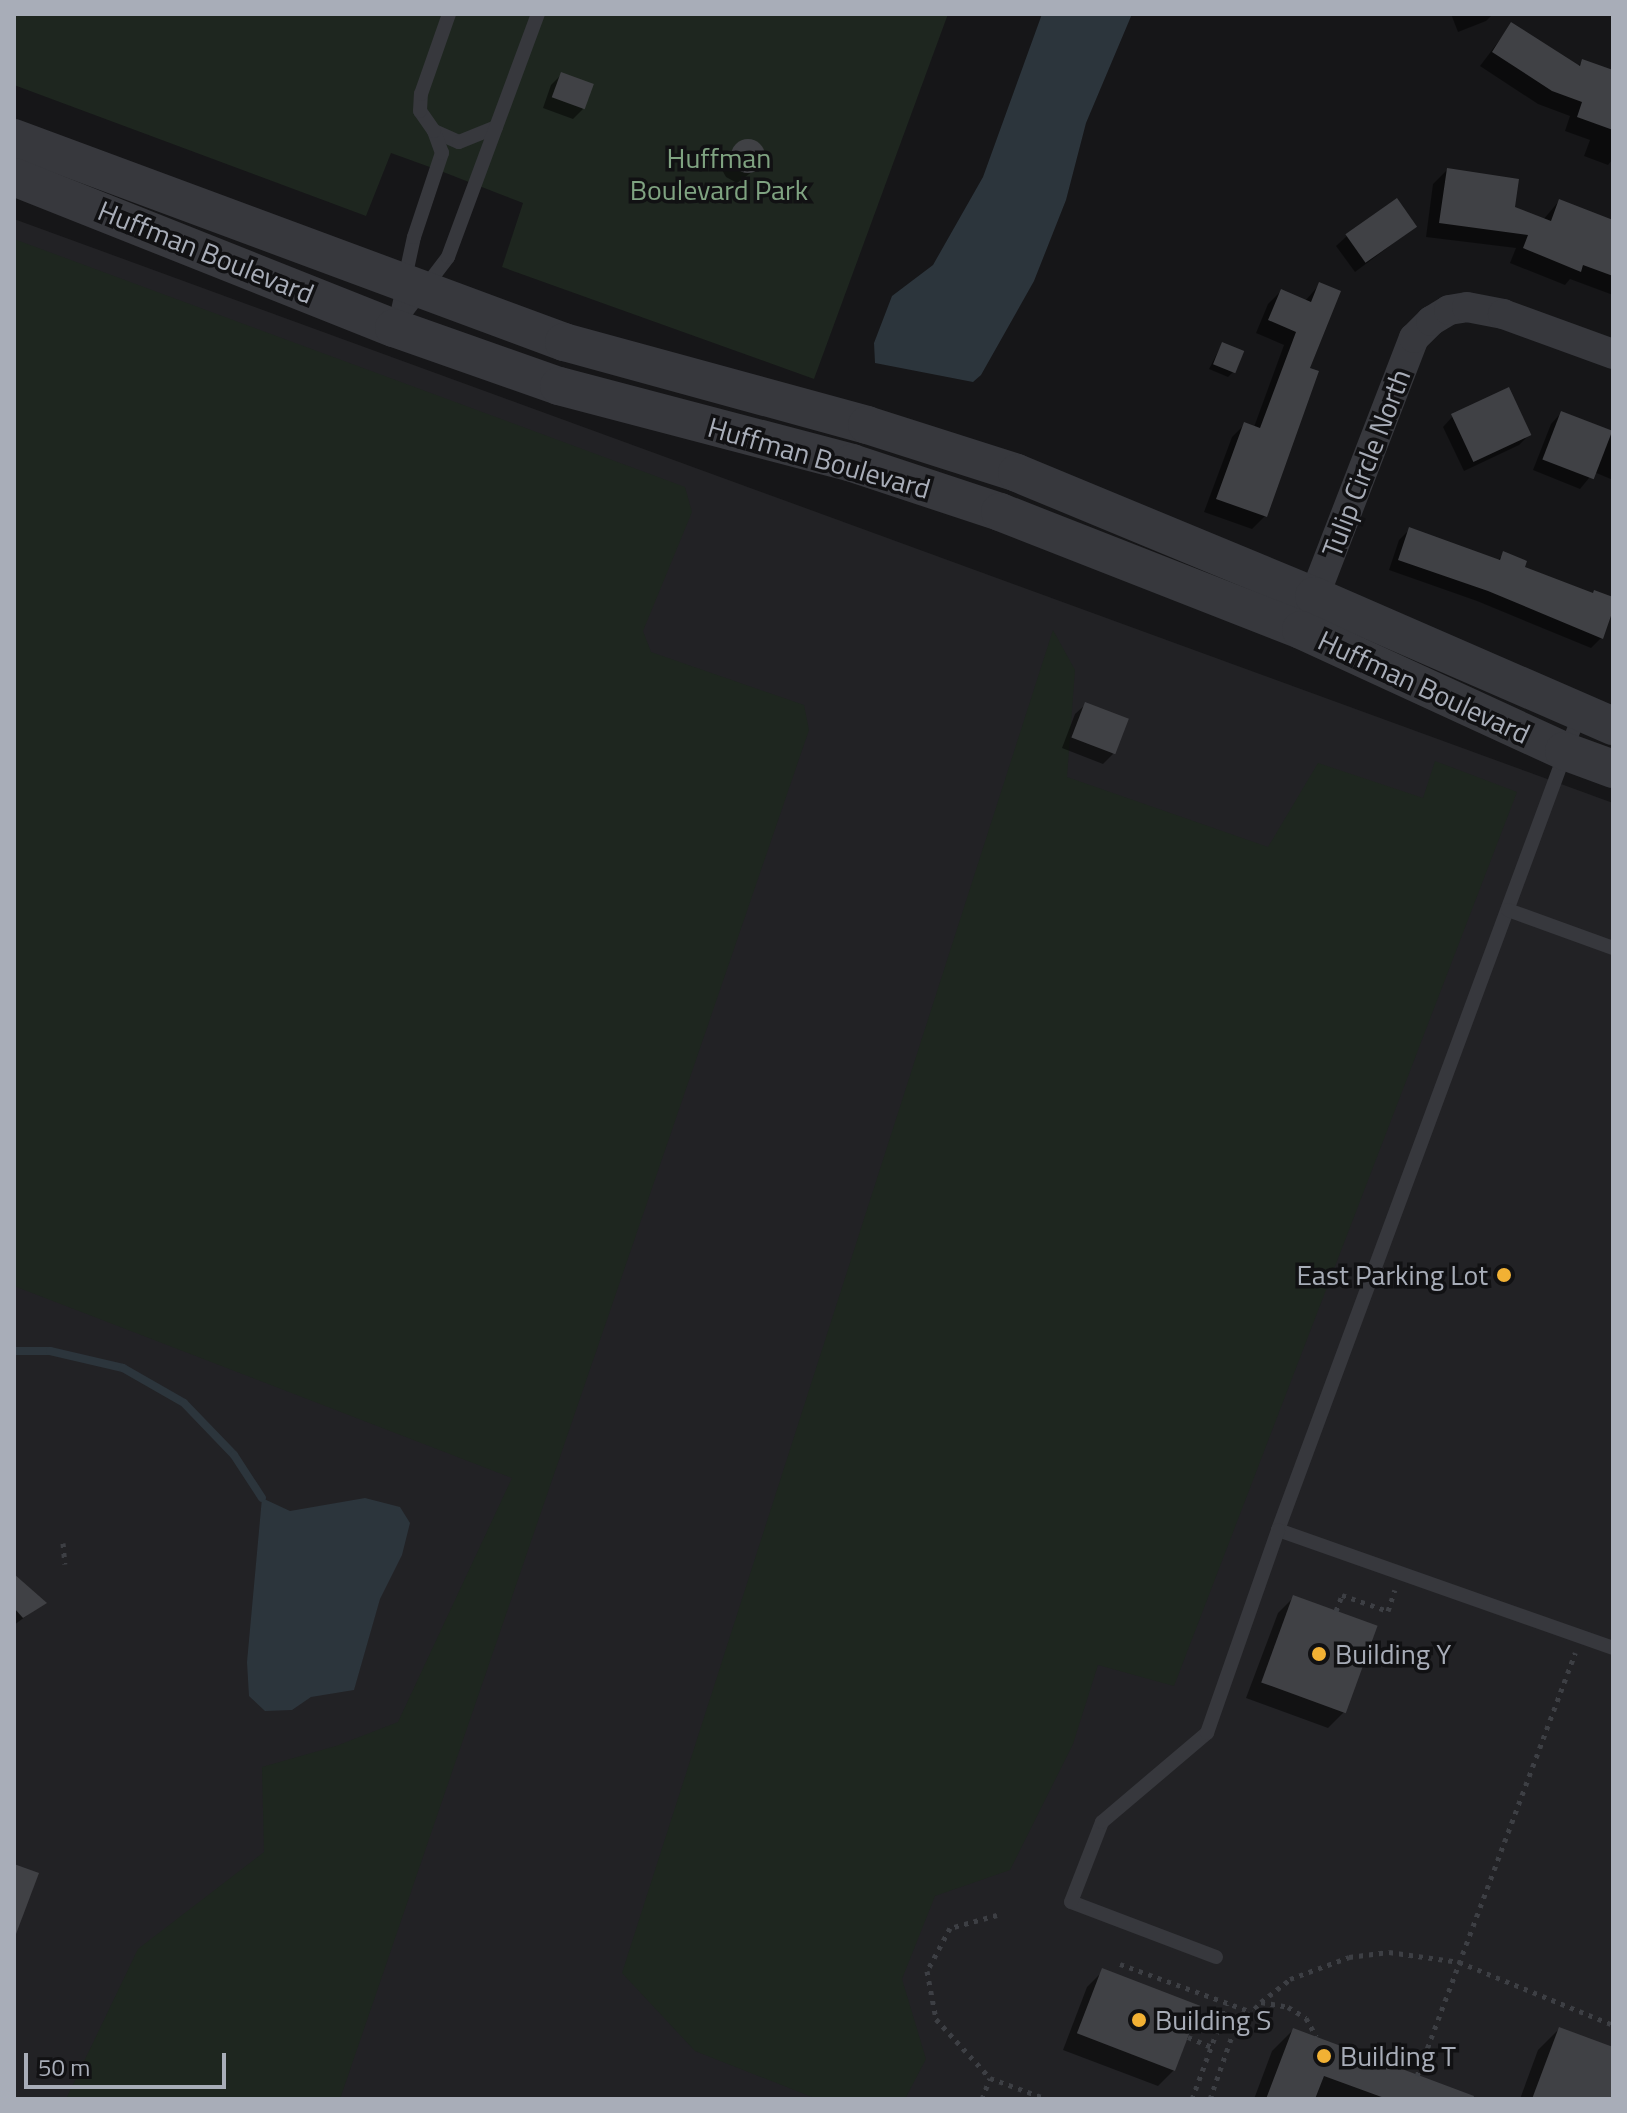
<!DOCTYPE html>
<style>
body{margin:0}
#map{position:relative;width:1627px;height:2113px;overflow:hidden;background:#161618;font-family:"Titillium Web",sans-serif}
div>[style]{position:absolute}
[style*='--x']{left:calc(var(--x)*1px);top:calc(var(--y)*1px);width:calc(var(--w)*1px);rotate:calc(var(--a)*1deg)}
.built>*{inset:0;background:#222225}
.green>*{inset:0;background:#1e261f}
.water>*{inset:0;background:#2c353c}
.shadow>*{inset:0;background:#0007}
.stream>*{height:8px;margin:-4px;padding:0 4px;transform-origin:4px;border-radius:4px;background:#2c353c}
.building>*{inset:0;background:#404145;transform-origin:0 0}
.round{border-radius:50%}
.path>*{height:5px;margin-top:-2.5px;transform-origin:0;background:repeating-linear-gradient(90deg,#3d3f44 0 4px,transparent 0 10px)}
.service>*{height:14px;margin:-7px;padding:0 7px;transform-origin:7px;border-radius:7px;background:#37383d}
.minor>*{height:30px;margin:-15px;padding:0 15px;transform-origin:15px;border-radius:15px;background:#37383d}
.tertiary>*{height:38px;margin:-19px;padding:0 19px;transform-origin:19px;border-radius:19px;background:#37383d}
.dots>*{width:22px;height:22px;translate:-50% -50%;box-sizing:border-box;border:4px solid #111113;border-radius:50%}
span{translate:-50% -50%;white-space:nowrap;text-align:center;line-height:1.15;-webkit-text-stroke:7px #111113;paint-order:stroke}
.park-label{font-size:28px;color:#7fa381}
.street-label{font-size:28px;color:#a8adb8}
.poi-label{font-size:28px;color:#a8adb8}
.right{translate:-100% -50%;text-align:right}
.left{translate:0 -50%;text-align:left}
.frame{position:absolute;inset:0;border:16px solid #a8adb8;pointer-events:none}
.scale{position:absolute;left:24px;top:2053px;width:202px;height:36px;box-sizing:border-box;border:4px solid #a8adb8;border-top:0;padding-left:10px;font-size:24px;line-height:28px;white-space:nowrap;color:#a8adb8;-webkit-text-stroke:6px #111113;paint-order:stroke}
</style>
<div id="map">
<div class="built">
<i style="clip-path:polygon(14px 219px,1613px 803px,1613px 2099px,14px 2099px)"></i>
</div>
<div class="green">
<i style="clip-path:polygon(14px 14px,948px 14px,814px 379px,502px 267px,523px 203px,438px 170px,391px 153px,366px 216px,14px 85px)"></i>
<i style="clip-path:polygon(14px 239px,685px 487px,692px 512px,643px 631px,651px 652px,804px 705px,809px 730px,340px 2099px,66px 2099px,138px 1949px,264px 1852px,262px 1767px,336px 1746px,398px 1722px,512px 1478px,14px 1286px)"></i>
<i style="clip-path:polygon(1053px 630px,1075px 670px,1067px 777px,1268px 847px,1318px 763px,1423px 798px,1435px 761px,1517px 792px,1174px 1686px,1098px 1665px,1073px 1744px,1010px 1870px,935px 1896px,902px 1979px,926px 2059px,905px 2099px,817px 2099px,695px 2051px,622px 1973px)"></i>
</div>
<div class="water">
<i style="clip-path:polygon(1042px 14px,1132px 14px,1086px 123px,1066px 200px,1034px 281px,981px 375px,973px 382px,875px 363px,874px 343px,892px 296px,933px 265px,983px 177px)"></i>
<i style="clip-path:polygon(262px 1498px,290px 1511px,365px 1498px,400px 1507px,410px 1523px,402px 1555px,380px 1599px,354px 1690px,311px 1697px,292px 1710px,265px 1711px,249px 1696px,247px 1662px)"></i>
</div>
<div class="shadow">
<i style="clip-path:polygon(1451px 14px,1493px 14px,1486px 21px,1458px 32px)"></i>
<i style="clip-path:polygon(1511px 25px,1577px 67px,1583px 61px,1613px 73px,1613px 159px,1608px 165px,1584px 156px,1590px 140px,1565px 131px,1570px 116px,1538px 104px,1480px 66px)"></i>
<i style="clip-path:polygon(562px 74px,583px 109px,573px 119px,543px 108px,551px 85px)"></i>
<i style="clip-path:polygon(748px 141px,759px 145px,764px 155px,760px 166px,737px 183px,726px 177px,721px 168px,725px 157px)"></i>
<i style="clip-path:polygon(1447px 170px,1513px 208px,1543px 220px,1559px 201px,1613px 223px,1613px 295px,1570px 279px,1565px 285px,1510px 263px,1516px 248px,1426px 237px,1433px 184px)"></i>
<i style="clip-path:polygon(1415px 227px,1355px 272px,1336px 246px,1347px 236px)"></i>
<i style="clip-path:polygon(1320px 284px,1307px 369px,1265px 516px,1252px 529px,1204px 512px,1232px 437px,1245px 424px,1254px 427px,1284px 345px,1256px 333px,1268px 304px,1281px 291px,1305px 301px)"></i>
<i style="clip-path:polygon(1222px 344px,1233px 372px,1228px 377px,1209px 369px)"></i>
<i style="clip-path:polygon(1561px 413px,1613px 434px,1613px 480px,1594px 472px,1580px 489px,1533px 470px,1551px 424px)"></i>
<i style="clip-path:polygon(1453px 416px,1529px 435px,1519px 445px,1464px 471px,1443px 427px)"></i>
<i style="clip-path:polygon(1410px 529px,1497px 561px,1504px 554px,1522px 568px,1592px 595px,1613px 599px,1601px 638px,1591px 648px,1477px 601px,1389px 570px,1399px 540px)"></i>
<i style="clip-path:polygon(1086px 704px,1113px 754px,1103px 764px,1062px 748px,1075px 714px)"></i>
<i style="clip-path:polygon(14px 1576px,44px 1603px,14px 1625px)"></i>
<i style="clip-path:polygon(1294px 1597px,1344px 1712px,1328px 1728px,1246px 1698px,1278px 1613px)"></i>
<i style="clip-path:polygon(1103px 1971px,1174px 2070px,1158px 2086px,1063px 2050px,1087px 1987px)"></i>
<i style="clip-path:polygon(1559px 2029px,1613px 2049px,1613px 2099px,1520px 2099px,1538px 2050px)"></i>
<i style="clip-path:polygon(1293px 2030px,1464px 2099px,1254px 2099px,1272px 2051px)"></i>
</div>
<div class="stream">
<i style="--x:14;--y:1351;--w:36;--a:0"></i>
<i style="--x:50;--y:1351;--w:75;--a:13.1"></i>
<i style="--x:123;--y:1368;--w:70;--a:29.8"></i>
<i style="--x:184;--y:1403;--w:72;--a:46.1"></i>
<i style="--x:234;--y:1455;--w:51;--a:56.9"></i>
</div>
<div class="building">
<i style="clip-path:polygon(1511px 22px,1580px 66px,1582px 59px,1613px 70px,1613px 130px,1577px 117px,1582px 102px,1552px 91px,1492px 52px)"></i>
<i style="left:561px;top:72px;width:35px;height:27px;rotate:20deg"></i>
<i class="round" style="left:731px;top:139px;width:34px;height:34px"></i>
<i style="clip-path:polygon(1447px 168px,1519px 179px,1515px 207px,1551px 221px,1559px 199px,1613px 220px,1613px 276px,1583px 265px,1581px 272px,1523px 248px,1528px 235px,1439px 223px)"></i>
<i style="left:1397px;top:198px;width:35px;height:63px;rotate:55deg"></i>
<i style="clip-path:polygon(1319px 282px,1341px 291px,1310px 368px,1319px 371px,1267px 517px,1216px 499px,1244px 422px,1260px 428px,1296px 332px,1268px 320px,1281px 289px,1311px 302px)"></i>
<i style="left:1222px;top:342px;width:24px;height:24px;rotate:22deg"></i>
<i style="left:1509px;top:387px;width:53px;height:64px;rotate:65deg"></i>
<i style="left:1561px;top:411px;width:55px;height:52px;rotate:21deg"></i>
<i style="clip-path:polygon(1409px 527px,1500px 560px,1503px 551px,1527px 561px,1525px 567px,1593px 593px,1594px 590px,1613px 597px,1613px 610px,1603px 639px,1488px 591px,1398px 560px)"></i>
<i style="left:1085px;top:702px;width:47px;height:38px;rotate:21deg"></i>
<i style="clip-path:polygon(14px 1574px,47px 1603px,23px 1618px,14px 1608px)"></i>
<i style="left:1293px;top:1595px;width:90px;height:93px;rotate:20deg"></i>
<i style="clip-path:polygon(14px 1864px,39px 1873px,16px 1934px,14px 1934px)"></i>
<i style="left:1102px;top:1968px;width:105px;height:70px;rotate:21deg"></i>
<i style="clip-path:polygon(1559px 2027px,1613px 2047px,1613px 2099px,1532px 2099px)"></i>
<i style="clip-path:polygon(1293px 2028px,1474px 2096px,1473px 2099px,1387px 2099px,1324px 2076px,1315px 2099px,1266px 2099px)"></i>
</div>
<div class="path">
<i style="--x:63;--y:1543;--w:21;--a:85"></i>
<i style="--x:1336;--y:1611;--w:17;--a:-69"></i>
<i style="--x:1342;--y:1595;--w:49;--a:19.2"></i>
<i style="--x:1388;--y:1611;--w:22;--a:-72"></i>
<i style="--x:997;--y:1915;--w:49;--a:164.5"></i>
<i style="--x:950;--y:1928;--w:49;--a:118.1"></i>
<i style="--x:927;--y:1971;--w:49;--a:79.4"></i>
<i style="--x:936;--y:2019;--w:80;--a:47.5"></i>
<i style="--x:990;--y:2078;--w:61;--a:20.2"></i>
<i style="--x:1120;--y:1964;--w:140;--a:20"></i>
<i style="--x:1261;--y:2002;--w:27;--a:10"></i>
<i style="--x:1288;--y:2007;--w:21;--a:31"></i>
<i style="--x:1306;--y:2018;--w:21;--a:61"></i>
<i style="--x:1188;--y:2037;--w:26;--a:23"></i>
<i style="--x:1417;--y:2076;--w:452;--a:-69.5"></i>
<i style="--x:982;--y:2099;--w:22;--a:-69"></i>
<i style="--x:1192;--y:2099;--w:101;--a:-69.8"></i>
<i style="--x:1210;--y:2099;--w:73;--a:-70.8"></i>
<i style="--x:1234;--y:2030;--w:39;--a:-46"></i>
<i style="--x:1261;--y:2002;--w:37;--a:-38"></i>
<i style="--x:1290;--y:1979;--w:63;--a:-20.4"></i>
<i style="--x:1349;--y:1957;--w:40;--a:-7.1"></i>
<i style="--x:1389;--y:1952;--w:71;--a:8.1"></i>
<i style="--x:1459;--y:1962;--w:166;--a:22.2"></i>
</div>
<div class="service">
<i style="--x:434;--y:131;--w:27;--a:24"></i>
<i style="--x:459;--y:142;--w:40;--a:-22"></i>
<i style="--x:395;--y:324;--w:89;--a:-77.7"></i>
<i style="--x:414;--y:237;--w:89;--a:-71.6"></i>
<i style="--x:442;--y:153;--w:23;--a:-110"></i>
<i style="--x:434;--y:131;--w:24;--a:-125"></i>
<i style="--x:420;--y:111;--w:17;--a:-87"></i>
<i style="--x:421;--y:94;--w:85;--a:-70.7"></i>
<i style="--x:397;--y:324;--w:84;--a:-52.7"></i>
<i style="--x:448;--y:257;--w:259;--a:-69.7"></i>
<i style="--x:1580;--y:713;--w:871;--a:110.29"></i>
<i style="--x:1278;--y:1530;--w:355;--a:19.4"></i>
<i style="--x:1508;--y:910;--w:112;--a:19.9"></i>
<i style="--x:1216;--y:1957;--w:155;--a:-159.2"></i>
<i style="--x:1071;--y:1902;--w:86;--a:-68.8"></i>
<i style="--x:1102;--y:1822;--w:138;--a:-40.3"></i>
<i style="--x:1207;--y:1733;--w:215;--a:-70.7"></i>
</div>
<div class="minor">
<i style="--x:1307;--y:615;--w:297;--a:-68.9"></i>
<i style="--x:1414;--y:338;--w:24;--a:-45"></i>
<i style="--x:1431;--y:321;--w:21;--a:-31"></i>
<i style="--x:1449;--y:310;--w:18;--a:-9"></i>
<i style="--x:1467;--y:307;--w:37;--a:11"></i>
<i style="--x:1503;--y:314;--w:117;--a:20"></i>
</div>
<div class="tertiary">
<i style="--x:14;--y:138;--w:587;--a:20.35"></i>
<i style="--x:564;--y:342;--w:314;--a:15.3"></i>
<i style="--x:867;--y:425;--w:157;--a:17.7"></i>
<i style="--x:1017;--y:473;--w:321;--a:22.5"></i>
<i style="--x:1314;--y:596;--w:326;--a:23.5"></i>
<i style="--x:14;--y:177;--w:409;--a:21.7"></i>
<i style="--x:394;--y:328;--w:175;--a:19.4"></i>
<i style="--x:559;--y:386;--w:303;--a:14.7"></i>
<i style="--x:852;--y:463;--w:156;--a:18.3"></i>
<i style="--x:1000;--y:512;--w:323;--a:21.4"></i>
<i style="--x:1301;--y:630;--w:289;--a:24.7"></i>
<i style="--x:1564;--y:751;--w:52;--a:20.2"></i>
</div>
<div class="dots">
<i style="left:1504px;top:1275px;background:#f2b134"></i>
<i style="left:1319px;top:1654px;background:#f2b134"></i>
<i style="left:1139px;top:2020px;background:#f2b134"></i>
<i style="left:1324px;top:2056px;background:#f2b134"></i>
</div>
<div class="park-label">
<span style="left:719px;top:174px">Huffman<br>Boulevard Park</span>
</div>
<div class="street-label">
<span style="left:206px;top:252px;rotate:22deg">Huffman Boulevard</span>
<span style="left:819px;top:458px;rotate:16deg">Huffman Boulevard</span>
<span style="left:1366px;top:463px;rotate:-69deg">Tulip Circle North</span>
<span style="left:1424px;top:687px;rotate:25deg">Huffman Boulevard</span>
</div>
<div class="poi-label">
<span class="right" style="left:1488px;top:1275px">East Parking Lot</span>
<span class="left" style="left:1335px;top:1654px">Building Y</span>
<span class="left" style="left:1155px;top:2020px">Building S</span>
<span class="left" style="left:1340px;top:2056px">Building T</span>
</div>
<div class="frame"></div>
<div class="scale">50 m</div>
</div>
